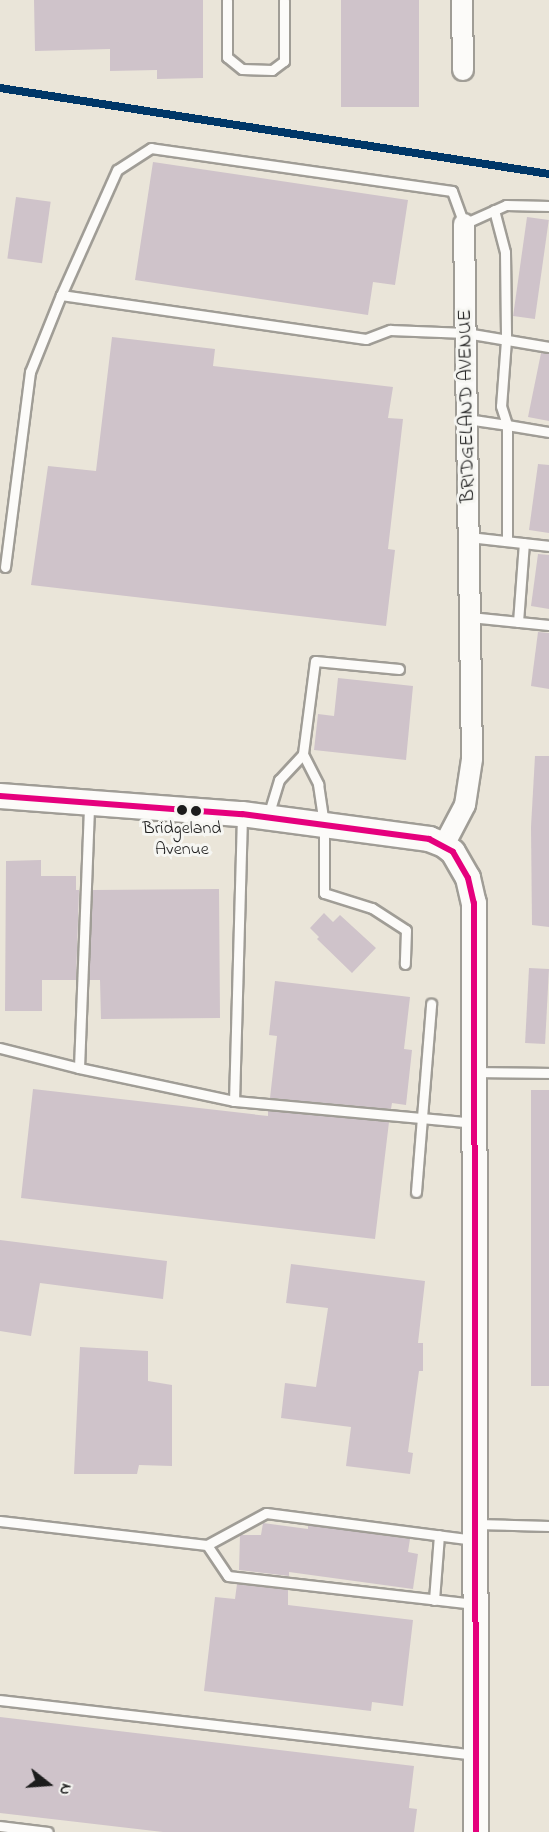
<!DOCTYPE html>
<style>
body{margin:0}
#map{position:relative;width:549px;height:1832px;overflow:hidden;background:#eae5d9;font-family:"Indie Flower",sans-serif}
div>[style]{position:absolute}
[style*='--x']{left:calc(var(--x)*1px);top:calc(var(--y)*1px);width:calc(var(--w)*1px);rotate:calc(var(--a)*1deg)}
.building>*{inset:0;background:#cfc3ca;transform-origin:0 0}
.roads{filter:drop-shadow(2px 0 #a09d96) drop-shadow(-2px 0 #a09d96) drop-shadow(0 2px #a09d96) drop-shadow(0 -2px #a09d96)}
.service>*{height:9px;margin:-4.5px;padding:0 4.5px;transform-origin:4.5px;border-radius:4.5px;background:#fcfbf9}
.minor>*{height:20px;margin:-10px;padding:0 10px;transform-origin:10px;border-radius:10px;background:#fcfbf9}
.tertiary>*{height:24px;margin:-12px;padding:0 12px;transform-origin:12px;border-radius:12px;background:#fcfbf9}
.bus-1>*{height:6px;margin:-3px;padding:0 3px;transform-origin:3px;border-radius:3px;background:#e5007d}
.rail-1>*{height:8px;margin:-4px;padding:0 4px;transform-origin:4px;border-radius:4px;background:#003768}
.dots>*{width:16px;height:16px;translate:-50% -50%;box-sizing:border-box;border:3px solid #f6f6f2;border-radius:50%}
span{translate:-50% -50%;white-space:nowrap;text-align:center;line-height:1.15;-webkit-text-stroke:6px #f6f6f2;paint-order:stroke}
.bus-label{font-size:18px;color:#1c1c1c}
.street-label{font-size:20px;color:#1c1c1c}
.north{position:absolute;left:18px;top:1754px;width:60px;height:60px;-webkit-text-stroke:4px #f6f6f2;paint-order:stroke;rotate:107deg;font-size:16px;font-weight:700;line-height:24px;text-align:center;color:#1c1c1c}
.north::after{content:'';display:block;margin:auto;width:21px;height:27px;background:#1c1c1c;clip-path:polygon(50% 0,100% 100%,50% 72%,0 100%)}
</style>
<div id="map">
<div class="building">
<i style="clip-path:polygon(34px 0,203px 0,203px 78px,157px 79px,157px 70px,110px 71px,110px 49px,35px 51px)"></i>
<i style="left:341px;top:0;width:78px;height:107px"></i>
<i style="clip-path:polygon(153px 162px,408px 200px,395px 285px,373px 282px,368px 315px,135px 280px)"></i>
<i style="left:16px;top:197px;width:35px;height:62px;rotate:8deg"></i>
<i style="left:527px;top:217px;width:22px;height:100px;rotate:8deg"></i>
<i style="clip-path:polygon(112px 337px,215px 349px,213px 366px,393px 387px,388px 418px,403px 419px,388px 549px,395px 550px,386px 626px,31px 585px,48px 466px,96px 471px)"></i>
<i style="clip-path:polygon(541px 353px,549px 354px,549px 421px,528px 417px)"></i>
<i style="clip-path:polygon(538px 464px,549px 465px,549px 533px,529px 530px)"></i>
<i style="clip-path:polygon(538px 554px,549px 555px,549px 609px,531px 606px)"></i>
<i style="clip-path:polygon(538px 632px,549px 633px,549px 689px,531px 686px)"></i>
<i style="clip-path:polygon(338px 678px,413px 686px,406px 760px,314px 750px,318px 714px,334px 716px)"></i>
<i style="clip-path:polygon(535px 756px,549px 756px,549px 927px,532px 925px,531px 827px)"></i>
<i style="clip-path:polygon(41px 860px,41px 876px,76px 876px,76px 890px,79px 890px,76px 980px,42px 980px,42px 1011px,5px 1011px,6px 861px)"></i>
<i style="clip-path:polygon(219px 889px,220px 1018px,101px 1019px,100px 980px,89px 980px,93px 890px)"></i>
<i style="clip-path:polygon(324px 913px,333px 922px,340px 915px,376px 948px,352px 973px,317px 939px,319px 937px,310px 928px)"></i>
<i style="left:529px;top:968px;width:20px;height:75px;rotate:3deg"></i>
<i style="clip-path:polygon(275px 981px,410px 997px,404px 1049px,412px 1050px,406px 1105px,392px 1103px,391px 1109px,270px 1098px,277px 1036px,269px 1035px)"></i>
<i style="clip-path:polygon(33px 1089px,268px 1116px,268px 1111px,389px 1122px,375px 1239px,21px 1198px)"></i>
<i style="left:531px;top:1090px;width:18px;height:296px"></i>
<i style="clip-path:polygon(0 1240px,167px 1261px,163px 1299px,40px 1283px,31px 1336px,0 1331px)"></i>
<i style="clip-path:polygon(291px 1264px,425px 1281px,418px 1343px,423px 1343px,423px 1371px,419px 1371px,408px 1452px,413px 1453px,410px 1474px,346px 1466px,351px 1427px,281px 1418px,285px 1383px,316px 1387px,328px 1308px,286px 1303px)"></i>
<i style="clip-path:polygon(80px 1347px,148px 1351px,148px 1381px,172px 1385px,172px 1466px,139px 1465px,137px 1474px,74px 1474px)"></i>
<i style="clip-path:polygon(263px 1523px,308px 1529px,308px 1525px,410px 1539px,408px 1552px,418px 1554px,413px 1589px,289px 1572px,289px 1576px,239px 1570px,240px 1535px,261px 1535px)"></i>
<i style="clip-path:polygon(237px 1584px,288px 1590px,288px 1605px,413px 1620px,403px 1706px,372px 1702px,371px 1711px,204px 1691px,215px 1597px,235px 1599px)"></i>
<i style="clip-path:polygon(0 1717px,414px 1766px,409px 1808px,417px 1809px,414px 1832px,163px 1832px,0 1813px)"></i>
</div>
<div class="roads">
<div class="service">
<i style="--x:227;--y:0;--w:57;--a:90"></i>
<i style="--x:227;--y:57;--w:19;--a:39"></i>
<i style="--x:242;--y:69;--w:30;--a:2"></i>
<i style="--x:272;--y:70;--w:15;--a:-37"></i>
<i style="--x:284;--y:61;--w:61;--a:-90"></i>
<i style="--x:549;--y:206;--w:43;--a:-178.7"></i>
<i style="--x:506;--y:205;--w:46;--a:155.7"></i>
<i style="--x:464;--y:224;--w:35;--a:-110"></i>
<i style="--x:452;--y:191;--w:304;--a:-171.9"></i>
<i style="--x:151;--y:148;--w:40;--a:147.1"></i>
<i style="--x:117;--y:170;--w:137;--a:114.1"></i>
<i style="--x:61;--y:295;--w:308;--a:8.2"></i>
<i style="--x:366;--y:339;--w:26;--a:-21"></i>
<i style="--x:390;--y:330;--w:76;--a:2.3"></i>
<i style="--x:466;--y:333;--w:84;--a:9.6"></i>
<i style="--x:494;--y:210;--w:43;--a:75.3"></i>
<i style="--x:505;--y:252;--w:88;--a:89.3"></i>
<i style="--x:506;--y:340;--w:66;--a:94.3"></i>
<i style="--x:501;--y:406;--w:20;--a:72"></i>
<i style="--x:507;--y:425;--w:43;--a:9.5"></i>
<i style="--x:467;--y:419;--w:40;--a:8.5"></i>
<i style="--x:507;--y:425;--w:116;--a:90"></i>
<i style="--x:469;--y:537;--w:81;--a:6.4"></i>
<i style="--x:5;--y:567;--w:197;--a:-82.7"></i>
<i style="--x:30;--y:372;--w:83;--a:-68.1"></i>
<i style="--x:470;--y:617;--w:79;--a:5.8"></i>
<i style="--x:518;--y:622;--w:79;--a:-85.7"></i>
<i style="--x:399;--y:669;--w:84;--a:-174.6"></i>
<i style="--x:315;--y:661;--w:94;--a:97.4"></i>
<i style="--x:303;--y:754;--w:34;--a:63"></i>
<i style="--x:318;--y:784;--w:40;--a:81.5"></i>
<i style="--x:324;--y:824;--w:69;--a:90"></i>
<i style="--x:324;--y:893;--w:50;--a:17.4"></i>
<i style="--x:372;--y:908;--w:40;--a:32.9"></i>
<i style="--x:406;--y:930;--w:34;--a:92"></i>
<i style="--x:242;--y:816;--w:285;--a:91.6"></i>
<i style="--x:234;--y:1101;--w:241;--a:5.2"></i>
<i style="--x:268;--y:816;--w:38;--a:-73"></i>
<i style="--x:279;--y:780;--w:35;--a:-47"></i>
<i style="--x:0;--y:1048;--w:81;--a:14.2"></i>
<i style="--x:79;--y:1068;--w:158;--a:12"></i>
<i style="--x:79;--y:1068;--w:264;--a:-87.8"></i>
<i style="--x:476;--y:1072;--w:73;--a:0.8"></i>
<i style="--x:416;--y:1192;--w:189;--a:-85.4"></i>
<i style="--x:0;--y:1521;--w:208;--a:6.6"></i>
<i style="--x:207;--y:1545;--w:67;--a:-28.5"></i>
<i style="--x:266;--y:1513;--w:210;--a:7.4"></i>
<i style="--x:476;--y:1524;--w:73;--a:1.6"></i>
<i style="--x:207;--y:1545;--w:37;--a:56"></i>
<i style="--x:228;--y:1576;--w:248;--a:6.5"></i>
<i style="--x:434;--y:1600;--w:65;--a:-85.6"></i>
<i style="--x:0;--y:1700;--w:477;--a:6.6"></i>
<i style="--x:0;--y:1826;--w:48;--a:7.1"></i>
</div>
<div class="minor">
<i style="--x:462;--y:0;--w:70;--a:89.2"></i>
<i style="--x:444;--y:845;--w:45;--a:-62.3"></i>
<i style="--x:465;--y:805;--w:47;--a:-81.3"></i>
<i style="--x:472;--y:759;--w:535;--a:-90.86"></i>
</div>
<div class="tertiary">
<i style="--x:0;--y:796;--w:243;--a:4.3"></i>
<i style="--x:242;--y:814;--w:189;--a:7.6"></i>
<i style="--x:429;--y:839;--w:16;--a:22"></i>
<i style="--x:444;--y:845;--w:11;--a:38"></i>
<i style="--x:453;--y:852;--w:30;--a:60"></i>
<i style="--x:468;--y:878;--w:26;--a:77"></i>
<i style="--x:474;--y:903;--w:24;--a:90"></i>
<i style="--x:474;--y:927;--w:905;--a:89.87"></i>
</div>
</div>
<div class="bus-1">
<i style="--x:0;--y:796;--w:243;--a:4.3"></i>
<i style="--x:242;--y:814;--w:189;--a:7.6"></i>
<i style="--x:429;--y:839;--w:27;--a:28"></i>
<i style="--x:453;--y:852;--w:30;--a:60"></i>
<i style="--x:468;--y:878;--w:26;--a:77"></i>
<i style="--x:474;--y:903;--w:929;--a:89.88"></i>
</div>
<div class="rail-1">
<i style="--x:0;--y:88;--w:556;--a:8.9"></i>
</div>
<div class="dots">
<i style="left:182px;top:810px;background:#1c1c1c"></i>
<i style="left:196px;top:811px;background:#1c1c1c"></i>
</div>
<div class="bus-label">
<span style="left:182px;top:840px">Bridgeland<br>Avenue</span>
</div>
<div class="street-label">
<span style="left:467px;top:406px;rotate:-91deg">BRIDGELAND AVENUE</span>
</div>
<div class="north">N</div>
</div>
